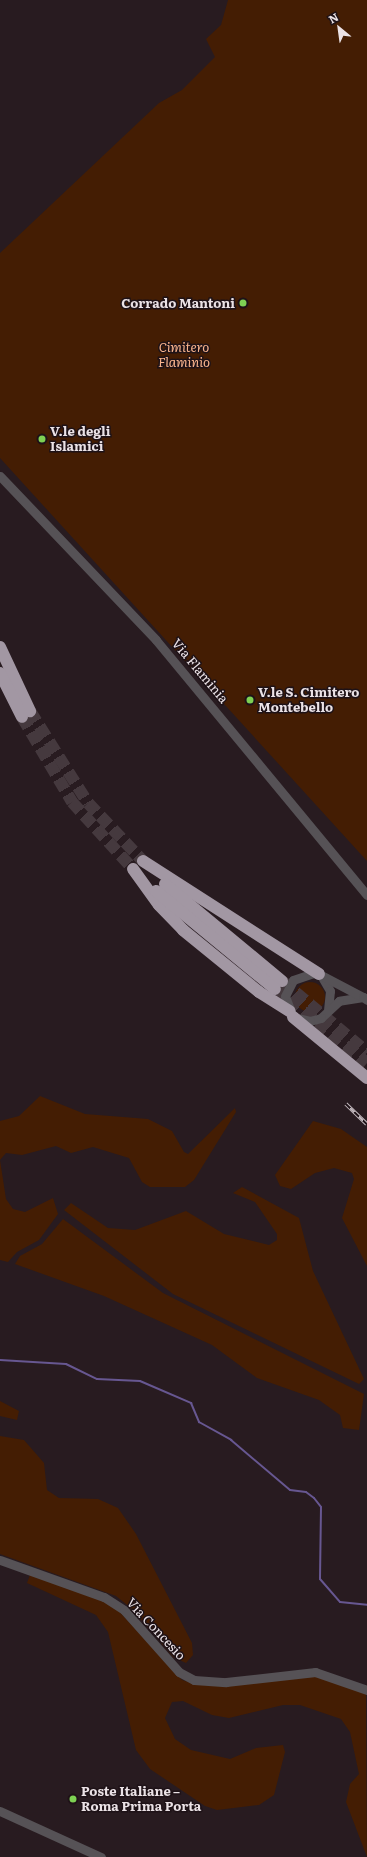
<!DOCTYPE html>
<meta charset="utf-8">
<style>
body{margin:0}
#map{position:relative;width:367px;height:1857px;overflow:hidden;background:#281b20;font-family:Literata,serif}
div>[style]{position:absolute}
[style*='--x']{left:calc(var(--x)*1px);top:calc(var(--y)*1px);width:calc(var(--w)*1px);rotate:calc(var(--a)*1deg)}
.green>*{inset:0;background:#441d03}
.round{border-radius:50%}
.stream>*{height:2px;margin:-1px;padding:0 1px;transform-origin:1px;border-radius:1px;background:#675791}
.highway-tunnel>*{height:12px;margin-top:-6px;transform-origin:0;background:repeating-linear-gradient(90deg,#45393e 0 12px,transparent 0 18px)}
.minor>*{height:9px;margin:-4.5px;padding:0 4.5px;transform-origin:4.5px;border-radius:4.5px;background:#565256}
.highway>*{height:12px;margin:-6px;padding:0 6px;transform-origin:6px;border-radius:6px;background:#a297a3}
.rail>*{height:3.5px;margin-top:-1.75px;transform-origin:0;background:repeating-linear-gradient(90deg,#1e1217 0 6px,#c3b9be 0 12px);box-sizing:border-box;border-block:1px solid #c3b9be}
.dots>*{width:11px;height:11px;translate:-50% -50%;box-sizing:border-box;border:2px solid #1e1217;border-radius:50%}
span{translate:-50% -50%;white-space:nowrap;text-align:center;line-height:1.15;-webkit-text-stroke:3px #1e1217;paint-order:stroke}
.poi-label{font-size:13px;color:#ebe2e6;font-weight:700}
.right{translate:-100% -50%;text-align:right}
.left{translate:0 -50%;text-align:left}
.park-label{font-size:13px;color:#fab48d;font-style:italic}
.street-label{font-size:13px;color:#ebe2e6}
.north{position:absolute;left:319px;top:8px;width:40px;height:40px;-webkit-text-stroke:3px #1e1217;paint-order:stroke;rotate:331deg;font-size:11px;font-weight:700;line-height:16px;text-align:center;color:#ebe2e6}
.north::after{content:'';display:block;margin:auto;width:14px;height:18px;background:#ebe2e6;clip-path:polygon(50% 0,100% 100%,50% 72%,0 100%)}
</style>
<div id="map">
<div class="green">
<i style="clip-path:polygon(228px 0,367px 0,367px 861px,0 458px,0 253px,159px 103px,182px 90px,215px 57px,206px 39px,221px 25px)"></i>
<i class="round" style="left:295px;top:982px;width:30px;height:30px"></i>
<i style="clip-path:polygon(40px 1096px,85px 1114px,148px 1119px,172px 1131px,184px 1152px,188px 1154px,235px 1108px,236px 1112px,194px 1180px,185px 1187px,150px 1187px,142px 1182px,129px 1158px,93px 1147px,71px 1153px,56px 1146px,22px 1155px,6px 1153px,0 1160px,6px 1199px,13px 1209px,25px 1212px,53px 1198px,58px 1214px,39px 1240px,17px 1252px,8px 1262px,0 1260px,0 1121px,19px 1116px)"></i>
<i style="clip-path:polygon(313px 1121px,341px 1129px,367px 1147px,367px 1266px,342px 1218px,354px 1179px,352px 1173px,334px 1168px,315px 1173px,291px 1189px,280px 1186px,275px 1175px)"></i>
<i style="clip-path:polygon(242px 1187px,299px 1218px,313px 1271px,364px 1379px,359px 1384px,173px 1294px,64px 1210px,71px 1203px,108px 1228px,135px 1230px,186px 1211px,224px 1234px,269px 1245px,277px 1240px,277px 1234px,255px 1202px,233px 1193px)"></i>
<i style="clip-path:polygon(63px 1219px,163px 1293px,364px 1394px,359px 1430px,343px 1428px,340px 1415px,319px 1400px,257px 1378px,212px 1345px,104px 1296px,15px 1264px,20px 1256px,42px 1244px)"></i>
<i style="clip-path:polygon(0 1401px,19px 1411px,17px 1420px,0 1416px)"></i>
<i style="clip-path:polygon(0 1436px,24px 1440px,44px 1463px,47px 1490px,59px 1498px,98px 1499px,118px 1508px,136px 1534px,192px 1643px,193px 1655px,186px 1663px,173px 1657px,131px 1608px,116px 1596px,0 1554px)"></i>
<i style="clip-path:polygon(31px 1572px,100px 1598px,116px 1608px,182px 1680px,195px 1684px,307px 1675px,345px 1683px,366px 1694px,367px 1857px,346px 1802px,350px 1784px,359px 1774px,350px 1732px,341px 1719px,300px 1705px,283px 1705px,229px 1718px,212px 1715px,183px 1701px,172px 1702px,165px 1718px,175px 1739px,191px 1750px,230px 1759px,256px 1748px,283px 1745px,285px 1752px,274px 1795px,259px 1805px,217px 1810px,205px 1806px,150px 1769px,136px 1750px,108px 1632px,96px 1615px,27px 1583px)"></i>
</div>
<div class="stream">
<i style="--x:0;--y:1360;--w:66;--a:3.5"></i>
<i style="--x:66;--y:1364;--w:34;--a:26"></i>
<i style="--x:97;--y:1379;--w:43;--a:2.7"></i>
<i style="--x:140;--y:1381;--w:56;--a:23.3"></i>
<i style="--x:191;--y:1403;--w:21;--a:67"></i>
<i style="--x:199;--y:1422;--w:37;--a:29"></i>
<i style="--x:231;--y:1440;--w:77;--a:40.3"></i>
<i style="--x:290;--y:1490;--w:16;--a:7"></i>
<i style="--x:306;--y:1492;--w:10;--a:37"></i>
<i style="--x:314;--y:1498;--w:11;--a:52"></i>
<i style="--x:321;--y:1507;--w:72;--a:90.8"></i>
<i style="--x:320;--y:1579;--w:30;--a:49"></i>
<i style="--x:340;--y:1602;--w:27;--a:6"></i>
</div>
<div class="highway-tunnel">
<i style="--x:30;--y:711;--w:109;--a:57.8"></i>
<i style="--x:88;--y:803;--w:80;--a:46.5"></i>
<i style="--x:22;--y:717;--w:99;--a:59.5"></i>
<i style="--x:72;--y:802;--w:91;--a:47.7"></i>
<i style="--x:282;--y:981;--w:111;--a:39.9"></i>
<i style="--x:275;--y:989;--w:118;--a:38.8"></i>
</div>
<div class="minor">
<i style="--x:0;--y:476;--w:226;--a:46.4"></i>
<i style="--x:156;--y:640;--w:331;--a:50.4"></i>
<i style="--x:322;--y:977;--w:16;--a:60"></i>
<i style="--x:330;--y:991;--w:18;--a:96"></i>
<i style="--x:363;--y:997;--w:24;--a:171"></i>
<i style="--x:339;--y:1001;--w:25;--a:137"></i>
<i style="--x:321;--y:1018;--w:11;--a:165"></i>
<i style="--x:310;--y:1021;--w:17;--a:-167"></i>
<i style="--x:293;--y:1017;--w:22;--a:-111"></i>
<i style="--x:285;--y:996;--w:18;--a:-63"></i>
<i style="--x:293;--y:980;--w:21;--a:-19"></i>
<i style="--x:313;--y:973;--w:6;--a:9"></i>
<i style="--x:319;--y:974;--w:50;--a:27.6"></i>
<i style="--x:363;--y:997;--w:5;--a:37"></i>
<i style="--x:0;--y:1560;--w:110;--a:19.6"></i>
<i style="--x:104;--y:1597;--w:24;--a:33"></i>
<i style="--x:124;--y:1610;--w:83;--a:48.4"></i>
<i style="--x:179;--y:1672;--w:17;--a:28"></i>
<i style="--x:194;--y:1680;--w:32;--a:4"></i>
<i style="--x:226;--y:1682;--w:90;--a:-6.4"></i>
<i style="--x:315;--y:1672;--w:55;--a:19.1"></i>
<i style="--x:0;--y:1811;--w:111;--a:24.5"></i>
</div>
<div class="highway">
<i style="--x:0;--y:647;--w:71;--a:64.9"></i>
<i style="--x:0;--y:673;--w:49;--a:63.4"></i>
<i style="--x:143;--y:861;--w:209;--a:32.7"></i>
<i style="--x:133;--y:869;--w:44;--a:54.2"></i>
<i style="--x:159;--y:905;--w:35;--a:46"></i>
<i style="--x:183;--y:930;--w:98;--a:39.2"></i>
<i style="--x:259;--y:992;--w:36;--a:32"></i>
<i style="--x:165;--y:884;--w:152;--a:39.7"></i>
<i style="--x:156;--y:891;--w:154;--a:39.5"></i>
<i style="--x:293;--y:1017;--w:96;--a:39.5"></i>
</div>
<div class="rail">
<i style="--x:346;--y:1104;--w:29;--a:44"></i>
</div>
<div class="dots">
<i style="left:243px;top:303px;background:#7ed153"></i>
<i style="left:42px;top:439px;background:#7ed153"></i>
<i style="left:250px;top:700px;background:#7ed153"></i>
<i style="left:73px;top:1799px;background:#7ed153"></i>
</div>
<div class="poi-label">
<span class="right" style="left:235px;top:303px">Corrado Mantoni</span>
<span class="left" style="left:50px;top:439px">V.le degli<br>Islamici</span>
<span class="left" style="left:258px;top:700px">V.le S. Cimitero<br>Montebello</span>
<span class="left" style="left:81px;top:1799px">Poste Italiane –<br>Roma Prima Porta</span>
</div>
<div class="park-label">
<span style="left:184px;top:355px">Cimitero<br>Flaminio</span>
</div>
<div class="street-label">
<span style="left:200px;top:671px;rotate:50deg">Via Flaminia</span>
<span style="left:156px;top:1629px;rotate:47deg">Via Concesio</span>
</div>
<div class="north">N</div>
</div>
